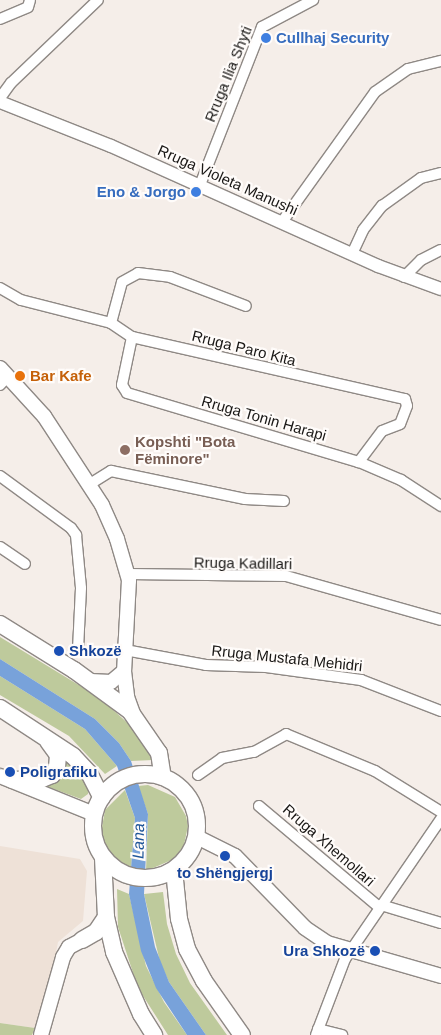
<!DOCTYPE html>
<meta charset="utf-8">
<style>
body{margin:0}
#map{position:relative;width:441px;height:1035px;overflow:hidden;background:#f5eee9;font-family:Arial,sans-serif}
div>[style]{position:absolute}
[style*='--x']{left:calc(var(--x)*1px);top:calc(var(--y)*1px);width:calc(var(--w)*1px);rotate:calc(var(--a)*1deg)}
.built>*{inset:0;background:#eee1d7}
.green>*{inset:0;background:#beca9c}
.water>*{inset:0;background:#78a2da}
.roads{filter:drop-shadow(1px 0 #8f8985) drop-shadow(-1px 0 #8f8985) drop-shadow(0 1px #8f8985) drop-shadow(0 -1px #8f8985)}
.minor>*{height:10px;margin:-5px;padding:0 5px;transform-origin:5px;border-radius:5px;background:#fff}
.tertiary>*{height:12px;margin:-6px;padding:0 6px;transform-origin:6px;border-radius:6px;background:#fff}
.secondary>*{height:14px;margin:-7px;padding:0 7px;transform-origin:7px;border-radius:7px;background:#fff}
.primary>*{height:16px;margin:-8px;padding:0 8px;transform-origin:8px;border-radius:8px;background:#fff}
.primary>.ring{margin:-8px;padding:0;box-sizing:content-box;background:none;border:16px solid #fff;border-radius:50%}
.dots>*{width:14px;height:14px;translate:-50% -50%;box-sizing:border-box;border:2px solid #fffcfa;border-radius:50%}
span{translate:-50% -50%;white-space:nowrap;text-align:center;line-height:1.15;-webkit-text-stroke:4.5px #fffcfa;paint-order:stroke}
.shop-label{font-size:15px;color:#366cbe;font-weight:700}
.left{translate:0 -50%;text-align:left}
.right{translate:-100% -50%;text-align:right}
.street-label{font-size:15px;color:#191715}
.food-label{font-size:15px;color:#c56008;font-weight:700}
.education-label{font-size:15px;color:#785e54;font-weight:700}
.transit-label{font-size:15px;color:#164399;font-weight:700}
.water-label{font-size:16px;color:#1e5599;font-style:italic}
</style>
<div id="map">
<div class="built">
<i style="clip-path:polygon(0 846px,80px 859px,87px 871px,83px 921px,58px 942px,50px 986px,35px 1028px,0 1023px)"></i>
</div>
<div class="green">
<i style="clip-path:polygon(0 637px,100px 698px,132px 727px,153px 760px,131px 761px,119px 743px,95px 719px,0 659px)"></i>
<i style="clip-path:polygon(0 676px,85px 729px,117px 766px,105px 774px,69px 736px,0 695px)"></i>
<i style="clip-path:polygon(63px 756px,89px 787px,88px 794px,81px 799px,40px 784px)"></i>
<i style="clip-path:polygon(148px 785px,175px 797px,186px 816px,188px 826px,184px 845px,174px 859px,146px 871px,148px 814px,138px 786px)"></i>
<i style="clip-path:polygon(125px 790px,135px 818px,131px 869px,110px 855px,101px 833px,105px 810px)"></i>
<i style="clip-path:polygon(117px 889px,129px 894px,146px 966px,164px 1002px,187px 1035px,168px 1035px,138px 988px,118px 927px)"></i>
<i style="clip-path:polygon(163px 892px,167px 924px,176px 954px,190px 983px,227px 1035px,206px 1035px,169px 982px,160px 962px,144px 894px)"></i>
<i style="clip-path:polygon(0 1023px,35px 1028px,32px 1035px,0 1035px)"></i>
</div>
<div class="water">
<i style="clip-path:polygon(0 659px,95px 719px,119px 743px,131px 761px,148px 814px,144px 894px,155px 947px,169px 982px,206px 1035px,187px 1035px,156px 988px,141px 951px,129px 894px,135px 818px,117px 766px,85px 729px,0 676px)"></i>
</div>
<div class="roads">
<div class="minor">
<i style="--x:0;--y:19;--w:30;--a:-23"></i>
<i style="--x:28;--y:7;--w:7;--a:-74"></i>
<i style="--x:0;--y:98;--w:19;--a:-54"></i>
<i style="--x:11;--y:83;--w:120;--a:-43.7"></i>
<i style="--x:200;--y:185;--w:170;--a:-68.6"></i>
<i style="--x:262;--y:27;--w:58;--a:-27.9"></i>
<i style="--x:282;--y:222;--w:160;--a:-54.4"></i>
<i style="--x:375;--y:92;--w:40;--a:-34.9"></i>
<i style="--x:408;--y:69;--w:34;--a:-14"></i>
<i style="--x:352;--y:254;--w:26;--a:-65"></i>
<i style="--x:363;--y:230;--w:31;--a:-52"></i>
<i style="--x:382;--y:206;--w:48;--a:-35.7"></i>
<i style="--x:421;--y:178;--w:21;--a:-14"></i>
<i style="--x:404;--y:277;--w:24;--a:-45"></i>
<i style="--x:421;--y:260;--w:22;--a:-27"></i>
<i style="--x:0;--y:288;--w:24;--a:30"></i>
<i style="--x:21;--y:300;--w:93;--a:14.3"></i>
<i style="--x:111;--y:323;--w:25;--a:34"></i>
<i style="--x:132;--y:337;--w:280;--a:12.8"></i>
<i style="--x:405;--y:399;--w:7;--a:74"></i>
<i style="--x:407;--y:406;--w:19;--a:111"></i>
<i style="--x:400;--y:424;--w:19;--a:159"></i>
<i style="--x:382;--y:431;--w:39;--a:127"></i>
<i style="--x:111;--y:323;--w:42;--a:-75"></i>
<i style="--x:122;--y:282;--w:18;--a:-29"></i>
<i style="--x:138;--y:273;--w:32;--a:7"></i>
<i style="--x:170;--y:277;--w:81;--a:20.9"></i>
<i style="--x:132;--y:337;--w:49;--a:101.8"></i>
<i style="--x:122;--y:385;--w:9;--a:58"></i>
<i style="--x:127;--y:393;--w:242;--a:16.6"></i>
<i style="--x:359;--y:462;--w:46;--a:23.2"></i>
<i style="--x:401;--y:480;--w:48;--a:33"></i>
<i style="--x:0;--y:385;--w:12;--a:-48"></i>
<i style="--x:0;--y:476;--w:88;--a:36.2"></i>
<i style="--x:71;--y:528;--w:9;--a:54"></i>
<i style="--x:76;--y:535;--w:53;--a:84.6"></i>
<i style="--x:81;--y:588;--w:61;--a:92.8"></i>
<i style="--x:90;--y:484;--w:25;--a:-32"></i>
<i style="--x:111;--y:471;--w:137;--a:11.8"></i>
<i style="--x:245;--y:499;--w:39;--a:3"></i>
<i style="--x:0;--y:547;--w:30;--a:34"></i>
<i style="--x:128;--y:574;--w:158;--a:0.7"></i>
<i style="--x:286;--y:576;--w:161;--a:15.8"></i>
<i style="--x:125;--y:650;--w:82;--a:10.5"></i>
<i style="--x:206;--y:665;--w:60;--a:1.9"></i>
<i style="--x:266;--y:667;--w:96;--a:7.8"></i>
<i style="--x:361;--y:680;--w:86;--a:21.2"></i>
<i style="--x:198;--y:775;--w:29;--a:-35"></i>
<i style="--x:222;--y:758;--w:33;--a:-11"></i>
<i style="--x:254;--y:752;--w:37;--a:-29"></i>
<i style="--x:286;--y:734;--w:96;--a:22.6"></i>
<i style="--x:375;--y:771;--w:78;--a:31.8"></i>
<i style="--x:259;--y:806;--w:157;--a:40.1"></i>
<i style="--x:381;--y:905;--w:63;--a:16.7"></i>
<i style="--x:318;--y:1029;--w:25;--a:14"></i>
<i style="--x:316;--y:1035;--w:81;--a:-69.1"></i>
<i style="--x:345;--y:959;--w:170;--a:-55.6"></i>
</div>
<div class="tertiary">
<i style="--x:0;--y:102;--w:119;--a:21.6"></i>
<i style="--x:111;--y:146;--w:293;--a:24.2"></i>
<i style="--x:378;--y:266;--w:67;--a:20.1"></i>
</div>
<div class="secondary">
<i style="--x:0;--y:368;--w:65;--a:47.5"></i>
<i style="--x:44;--y:416;--w:106;--a:56.9"></i>
<i style="--x:102;--y:505;--w:37;--a:66"></i>
<i style="--x:117;--y:539;--w:43;--a:73.7"></i>
<i style="--x:129;--y:580;--w:91;--a:93.1"></i>
<i style="--x:124;--y:671;--w:26;--a:83"></i>
<i style="--x:127;--y:697;--w:20;--a:70"></i>
<i style="--x:90;--y:681;--w:21;--a:3"></i>
<i style="--x:111;--y:682;--w:17;--a:-40"></i>
<i style="--x:0;--y:776;--w:101;--a:22"></i>
<i style="--x:197;--y:837;--w:42;--a:26.6"></i>
<i style="--x:235;--y:856;--w:100;--a:45.8"></i>
<i style="--x:305;--y:928;--w:27;--a:34"></i>
<i style="--x:327;--y:943;--w:119;--a:16.1"></i>
<i style="--x:41;--y:1035;--w:81;--a:-74.2"></i>
<i style="--x:63;--y:957;--w:12;--a:-59"></i>
<i style="--x:69;--y:947;--w:15;--a:-28"></i>
</div>
<div class="primary">
<i style="--x:0;--y:624;--w:87;--a:31.9"></i>
<i style="--x:74;--y:670;--w:69;--a:36.2"></i>
<i style="--x:130;--y:711;--w:51;--a:55.4"></i>
<i style="--x:159;--y:753;--w:24;--a:81"></i>
<i style="--x:0;--y:708;--w:87;--a:33.3"></i>
<i style="--x:73;--y:756;--w:23;--a:47"></i>
<i style="--x:89;--y:773;--w:28;--a:63"></i>
<i class="ring" style="left:93px;top:774px;width:88px;height:88px"></i>
<i style="--x:12;--y:780;--w:30;--a:-2"></i>
<i style="--x:42;--y:779;--w:11;--a:-22"></i>
<i style="--x:52;--y:775;--w:9;--a:-58"></i>
<i style="--x:57;--y:767;--w:12;--a:-85"></i>
<i style="--x:58;--y:755;--w:17;--a:-126"></i>
<i style="--x:103;--y:858;--w:59;--a:87.1"></i>
<i style="--x:106;--y:917;--w:36;--a:77"></i>
<i style="--x:114;--y:952;--w:68;--a:66.5"></i>
<i style="--x:141;--y:1014;--w:25;--a:58"></i>
<i style="--x:174;--y:870;--w:49;--a:84.2"></i>
<i style="--x:179;--y:919;--w:31;--a:75"></i>
<i style="--x:187;--y:949;--w:36;--a:62"></i>
<i style="--x:204;--y:981;--w:66;--a:54.9"></i>
<i style="--x:82;--y:940;--w:16;--a:-30"></i>
<i style="--x:96;--y:932;--w:18;--a:-56"></i>
</div>
</div>
<div class="dots">
<i style="left:266px;top:38px;background:#3f7fe0"></i>
<i style="left:196px;top:192px;background:#3f7fe0"></i>
<i style="left:20px;top:376px;background:#e8710a"></i>
<i style="left:125px;top:450px;background:#8d6e63"></i>
<i style="left:59px;top:651px;background:#1a4fb4"></i>
<i style="left:10px;top:772px;background:#1a4fb4"></i>
<i style="left:225px;top:856px;background:#1a4fb4"></i>
<i style="left:375px;top:951px;background:#1a4fb4"></i>
</div>
<div class="shop-label">
<span class="left" style="left:276px;top:38px">Cullhaj Security</span>
<span class="right" style="left:186px;top:192px">Eno &amp; Jorgo</span>
</div>
<div class="street-label">
<span style="left:228px;top:74px;rotate:-68deg">Rruga Ilia Shyti</span>
<span style="left:228px;top:180px;rotate:24deg">Rruga Violeta Manushi</span>
<span style="left:244px;top:348px;rotate:14deg">Rruga Paro Kita</span>
<span style="left:264px;top:418px;rotate:16deg">Rruga Tonin Harapi</span>
<span style="left:243px;top:563px;rotate:1deg">Rruga Kadillari</span>
<span style="left:287px;top:658px;rotate:6deg">Rruga Mustafa Mehidri</span>
<span style="left:329px;top:845px;rotate:41deg">Rruga Xhemollari</span>
</div>
<div class="food-label">
<span class="left" style="left:30px;top:376px">Bar Kafe</span>
</div>
<div class="education-label">
<span class="left" style="left:135px;top:450px">Kopshti "Bota<br>Fëminore"</span>
</div>
<div class="transit-label">
<span class="left" style="left:69px;top:651px">Shkozë</span>
<span class="left" style="left:20px;top:772px">Poligrafiku</span>
<span style="left:225px;top:873px">to Shëngjergj</span>
<span class="right" style="left:365px;top:951px">Ura Shkozë</span>
</div>
<div class="water-label">
<span style="left:139px;top:841px;rotate:-89deg">Lana</span>
</div>
</div>
